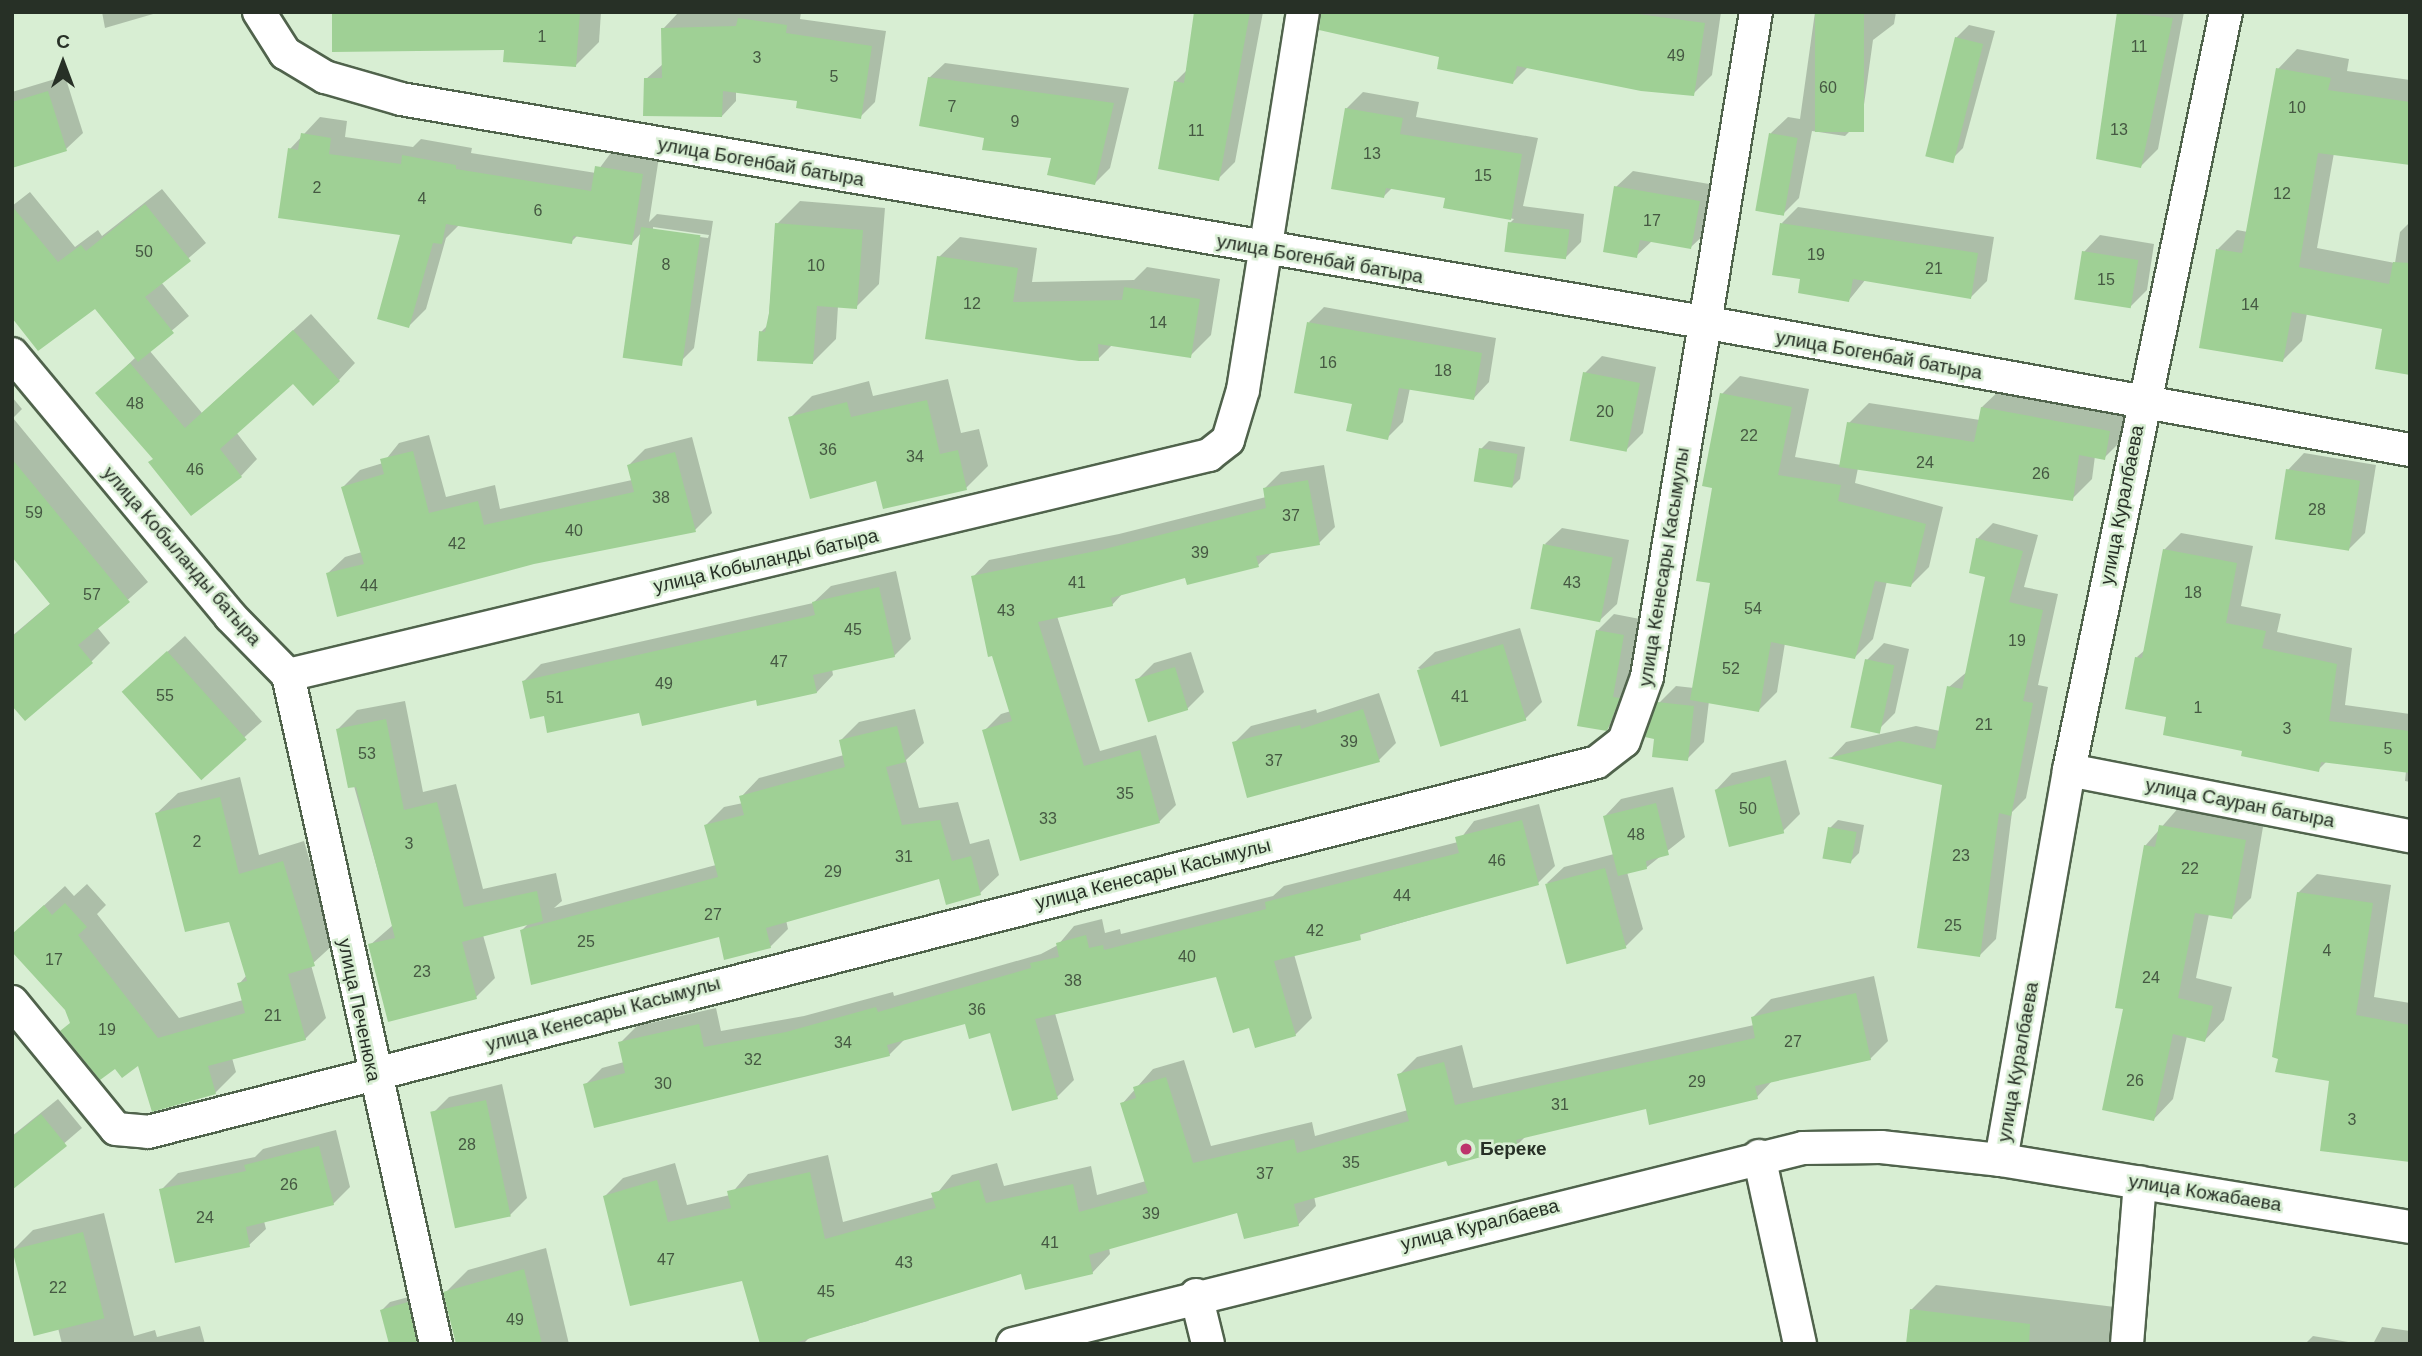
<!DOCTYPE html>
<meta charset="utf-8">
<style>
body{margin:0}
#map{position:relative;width:2422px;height:1356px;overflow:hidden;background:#d8eed3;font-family:Arial,sans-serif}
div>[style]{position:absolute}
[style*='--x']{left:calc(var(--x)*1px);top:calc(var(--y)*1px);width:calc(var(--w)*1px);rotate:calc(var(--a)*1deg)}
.shadow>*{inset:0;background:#0003;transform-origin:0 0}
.building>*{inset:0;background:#9fd095;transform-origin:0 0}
.roads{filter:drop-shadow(2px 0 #50634c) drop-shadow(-2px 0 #50634c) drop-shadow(0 2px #50634c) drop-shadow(0 -2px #50634c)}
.minor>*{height:32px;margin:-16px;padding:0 16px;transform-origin:16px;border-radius:16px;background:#fff}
.dots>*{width:19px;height:19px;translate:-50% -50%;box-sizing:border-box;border:4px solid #d8eed3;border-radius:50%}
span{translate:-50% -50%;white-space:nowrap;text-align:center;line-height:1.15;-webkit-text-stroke:5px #d8eed3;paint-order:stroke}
.number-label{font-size:16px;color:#455842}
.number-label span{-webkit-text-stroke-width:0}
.street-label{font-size:19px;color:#273026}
.poi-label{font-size:19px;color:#273026;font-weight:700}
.left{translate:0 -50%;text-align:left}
.frame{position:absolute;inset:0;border:14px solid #273026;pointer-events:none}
.north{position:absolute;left:28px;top:28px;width:70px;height:70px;-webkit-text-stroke:5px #d8eed3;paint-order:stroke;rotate:0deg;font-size:19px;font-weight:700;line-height:28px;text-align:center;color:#273026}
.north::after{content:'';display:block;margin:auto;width:24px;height:32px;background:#273026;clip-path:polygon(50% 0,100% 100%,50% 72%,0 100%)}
</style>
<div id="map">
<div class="shadow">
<i style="clip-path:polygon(102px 12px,160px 12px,105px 28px)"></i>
<i style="clip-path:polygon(333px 12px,601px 12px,599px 42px,576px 65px)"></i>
<i style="clip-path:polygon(801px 12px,800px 19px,886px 31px,875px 102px,860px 117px,799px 100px,736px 91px,736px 101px,722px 116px,646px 79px,663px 64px,663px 29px,677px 14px)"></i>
<i style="clip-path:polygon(1196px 12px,1263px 12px,1235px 162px,1218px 179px,1175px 82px,1188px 69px)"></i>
<i style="clip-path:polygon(1337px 12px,1721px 12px,1712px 75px,1693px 94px,1528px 67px,1513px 82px)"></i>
<i style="clip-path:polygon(1815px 12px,1896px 12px,1894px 24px,1873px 40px,1862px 119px,1845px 136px,1812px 131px,1799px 198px,1782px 215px,1771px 133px,1788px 117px,1800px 119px)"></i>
<i style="clip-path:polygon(2120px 12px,2184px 12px,2158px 149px,2141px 166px,2098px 158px)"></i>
<i style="clip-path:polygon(1969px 25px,1995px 31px,1963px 148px,1950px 161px,1956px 38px)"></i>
<i style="clip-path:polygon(2297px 49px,2349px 59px,2347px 71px,2410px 80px,2410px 164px,2334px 153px,2317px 248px,2395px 263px,2400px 232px,2410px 222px,2410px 373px,2384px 328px,2307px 313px,2302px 341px,2283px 360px,2218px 249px,2237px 230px,2248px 232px,2278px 69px)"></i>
<i style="clip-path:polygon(945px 63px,1129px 88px,1110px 168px,1095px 183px,1053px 156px,986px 136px,929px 78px)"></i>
<i style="clip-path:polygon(65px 76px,83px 133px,66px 149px,12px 166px,12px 92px)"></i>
<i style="clip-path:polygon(1363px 92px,1419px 102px,1416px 117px,1538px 138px,1523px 206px,1584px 214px,1581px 242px,1564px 259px,1510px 223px,1514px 219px,1445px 207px,1447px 196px,1393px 187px,1384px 196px,1346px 109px)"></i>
<i style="clip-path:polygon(evenodd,320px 117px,347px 121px,345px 137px,413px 147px,421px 139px,472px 148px,471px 153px,596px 173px,613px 150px,659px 157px,649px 222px,657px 214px,713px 221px,694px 348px,680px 362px,642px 232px,631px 244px,578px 235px,571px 242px,459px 225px,446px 238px,426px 309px,409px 326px,402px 234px,290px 149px,320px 117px,653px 227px,709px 235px,708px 238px,653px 231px,653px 227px)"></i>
<i style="clip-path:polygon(1633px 171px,1715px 185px,1708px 231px,1691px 247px,1652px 241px,1636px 256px,1616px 187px)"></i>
<i style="clip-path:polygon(162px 189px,206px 243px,161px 282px,189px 316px,149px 350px,202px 413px,311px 314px,355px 363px,339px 380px,293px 381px,236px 432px,257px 459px,241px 476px,155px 459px,98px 393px,136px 357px,95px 306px,12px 281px,12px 206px,30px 192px,75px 247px,98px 230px,102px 236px)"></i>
<i style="clip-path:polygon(800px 201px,885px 208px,879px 284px,856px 307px,838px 306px,836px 339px,813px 362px,761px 332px,768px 325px,777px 224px)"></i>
<i style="clip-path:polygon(1798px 207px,1994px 237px,1987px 281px,1970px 298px,1866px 279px,1849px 300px,1802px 278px,1782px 223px)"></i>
<i style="clip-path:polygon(2100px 235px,2154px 244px,2147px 290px,2130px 307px,2084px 252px)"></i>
<i style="clip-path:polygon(960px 237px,1037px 248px,1032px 282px,1134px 280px,1147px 267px,1220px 279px,1211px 335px,1190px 356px,1113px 344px,1098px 359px,939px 257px)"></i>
<i style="clip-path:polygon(1324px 307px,1496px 338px,1489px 382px,1474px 398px,1410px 388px,1403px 422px,1387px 438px,1354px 403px,1309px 322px)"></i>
<i style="clip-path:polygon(1602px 356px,1656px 367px,1643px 433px,1626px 450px,1585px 373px)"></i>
<i style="clip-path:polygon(1740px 376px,1809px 389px,1795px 457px,1841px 465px,1849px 423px,1869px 403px,1980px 420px,1982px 407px,2003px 387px,2129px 412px,2124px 438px,2104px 458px,2095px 456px,2092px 479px,2072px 499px,1858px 468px,1855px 483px,1943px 507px,1929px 567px,1911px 585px,1887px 581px,1873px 639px,1855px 657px,1785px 643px,1777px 692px,1759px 710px,1709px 701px,1704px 742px,1687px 759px,1659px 703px,1676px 686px,1694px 688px,1712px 582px,1722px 394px)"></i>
<i style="clip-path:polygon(948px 379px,961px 433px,979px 429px,988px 466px,966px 488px,878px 479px,790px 418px,812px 396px,869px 381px,873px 396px)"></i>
<i style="clip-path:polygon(12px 397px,22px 409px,13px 418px,148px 582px,97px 627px,110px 643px,91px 662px,12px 703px,12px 636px,51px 603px,12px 554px)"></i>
<i style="clip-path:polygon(429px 435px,446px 497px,495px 485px,500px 509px,632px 480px,629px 465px,645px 449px,692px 437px,712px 513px,695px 530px,328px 573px,345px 557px,362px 552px,343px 487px,360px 470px,383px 463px,399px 443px)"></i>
<i style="clip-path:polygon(1489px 441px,1525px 447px,1520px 479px,1512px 487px,1481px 449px)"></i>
<i style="clip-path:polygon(2304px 453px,2376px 465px,2365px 533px,2348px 550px,2288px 470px)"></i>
<i style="clip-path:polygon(1324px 465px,1335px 527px,1319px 543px,1272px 552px,1258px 565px,1187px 576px,1124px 592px,1112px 605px,1057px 616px,1100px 751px,1156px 735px,1176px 805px,1159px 822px,984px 731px,1001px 714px,1011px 711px,973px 577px,989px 560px,1119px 534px,1266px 497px,1265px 488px,1281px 472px)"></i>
<i style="clip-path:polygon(1993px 523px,2038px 535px,2024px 587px,2058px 594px,2038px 685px,2048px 687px,2026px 798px,2012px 812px,1996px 939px,1980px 955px,1944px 784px,1832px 757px,1846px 742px,1916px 726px,1940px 731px,1949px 687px,1968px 671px,1987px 576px,1977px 539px)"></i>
<i style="clip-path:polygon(1562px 528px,1629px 540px,1617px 604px,1600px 620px,1545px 544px)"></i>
<i style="clip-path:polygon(2181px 533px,2253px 546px,2241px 606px,2281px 614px,2277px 632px,2352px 648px,2345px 705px,2410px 714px,2410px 782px,2405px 781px,2406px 771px,2327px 761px,2318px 770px,2244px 750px,2169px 715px,2137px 657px,2146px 649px,2164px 550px)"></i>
<i style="clip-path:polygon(896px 571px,911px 639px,894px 656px,832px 669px,833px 675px,817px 692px,640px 711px,545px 714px,524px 681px,541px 664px,813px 603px,831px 586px)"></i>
<i style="clip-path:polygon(1614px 614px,1640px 619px,1628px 681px,1635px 682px,1623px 712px,1607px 729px,1597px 631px)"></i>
<i style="clip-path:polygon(1520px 628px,1542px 702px,1525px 719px,1418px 668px,1435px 652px)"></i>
<i style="left:185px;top:636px;width:115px;height:82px;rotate:48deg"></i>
<i style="clip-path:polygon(1884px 643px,1909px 649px,1895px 713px,1878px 730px,1867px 660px)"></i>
<i style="clip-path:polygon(1191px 652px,1204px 692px,1187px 709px,1137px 680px,1154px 663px)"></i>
<i style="clip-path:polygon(1379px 693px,1396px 743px,1379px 760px,1234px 743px,1251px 726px,1316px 709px,1317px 713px)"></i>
<i style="clip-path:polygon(405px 701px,423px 792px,456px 784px,483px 889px,556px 873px,562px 901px,554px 908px,716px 865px,706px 825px,724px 807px,743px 803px,741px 797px,759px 778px,844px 755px,841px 740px,859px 722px,915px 709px,924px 743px,906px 760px,919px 808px,958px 802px,970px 844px,989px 839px,999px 875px,980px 893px,940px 877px,786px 920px,788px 929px,770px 947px,720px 935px,522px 930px,529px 923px,483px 935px,495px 978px,476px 997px,370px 945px,393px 925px,338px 729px,357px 710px)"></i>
<i style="clip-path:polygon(1786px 760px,1800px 814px,1783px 831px,1716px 790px,1732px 773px)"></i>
<i style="clip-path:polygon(240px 777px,259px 855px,304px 841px,334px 944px,311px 965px,326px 1018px,305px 1039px,232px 1058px,236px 1072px,215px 1093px,139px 1063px,72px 1022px,26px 922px,65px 886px,74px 896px,87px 884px,106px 905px,97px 914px,179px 1018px,243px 1000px,239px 984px,247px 975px,230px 920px,157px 813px,178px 793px)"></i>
<i style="clip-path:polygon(1673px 787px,1685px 837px,1647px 867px,1627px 872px,1643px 929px,1626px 946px,1547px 883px,1564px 867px,1614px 854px,1605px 816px,1621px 799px)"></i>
<i style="clip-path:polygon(1539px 804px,1555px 866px,1538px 883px,1294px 954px,1312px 1018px,1295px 1035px,1250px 1026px,1218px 975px,1055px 1013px,1074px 1080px,1057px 1097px,991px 1031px,966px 1022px,905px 1039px,889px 1055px,585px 1085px,602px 1068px,624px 1062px,620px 1043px,637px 1026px,716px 1008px,721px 1031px,804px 1016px,893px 992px,894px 996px,1041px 954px,1058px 945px,1074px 926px,1102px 919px,1105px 933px,1120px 929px,1121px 934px,1273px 896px,1284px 886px,1458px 842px,1474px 821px)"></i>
<i style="clip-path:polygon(2180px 806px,2264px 821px,2251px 898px,2232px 917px,2209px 914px,2196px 978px,2232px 987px,2224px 1020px,2205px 1040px,2187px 1036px,2173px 1099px,2154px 1119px,2125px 1008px,2145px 846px)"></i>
<i style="clip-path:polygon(1838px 820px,1864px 825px,1859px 853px,1851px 861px,1830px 828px)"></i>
<i style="clip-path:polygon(2317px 874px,2391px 885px,2374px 997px,2410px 1003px,2410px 1162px,2331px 1079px,2298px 893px)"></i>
<i style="clip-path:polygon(1874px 976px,1888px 1041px,1870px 1059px,1773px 1080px,1757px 1097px,1647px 1107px,1527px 1135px,1517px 1145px,1447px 1159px,1314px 1196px,1316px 1206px,1298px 1225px,1239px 1211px,1109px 1247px,1110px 1254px,1092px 1273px,1022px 1271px,875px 1314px,868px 1321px,810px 1337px,803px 1344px,762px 1344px,744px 1279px,605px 1196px,623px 1178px,675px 1163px,687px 1205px,730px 1195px,748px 1174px,828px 1155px,843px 1222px,934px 1197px,952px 1175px,997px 1163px,1004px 1186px,1091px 1166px,1097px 1195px,1146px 1181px,1122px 1104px,1153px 1069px,1184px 1060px,1211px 1146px,1312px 1122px,1315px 1136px,1408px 1110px,1399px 1075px,1417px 1057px,1462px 1045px,1473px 1088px,1754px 1025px,1753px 1017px,1771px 999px)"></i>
<i style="clip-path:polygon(502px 1084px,527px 1198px,510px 1215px,432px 1114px,449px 1097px)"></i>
<i style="clip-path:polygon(58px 1099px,82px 1128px,12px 1188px,12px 1136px)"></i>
<i style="clip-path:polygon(336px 1130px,350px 1187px,333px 1204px,264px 1221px,266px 1229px,249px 1245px,161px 1190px,178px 1173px,255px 1157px,263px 1149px)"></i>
<i style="clip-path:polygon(104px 1213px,134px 1336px,155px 1330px,157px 1337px,200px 1326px,205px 1344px,62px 1344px,58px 1328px,12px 1251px,33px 1230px)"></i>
<i style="clip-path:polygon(546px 1248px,569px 1344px,457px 1344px,445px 1293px,468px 1270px)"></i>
<i style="clip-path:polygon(1936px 1285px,2131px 1309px,2127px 1344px,1907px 1344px,1911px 1310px)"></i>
<i style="clip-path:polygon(416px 1295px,424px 1333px,416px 1342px,391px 1344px,382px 1310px,390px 1302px)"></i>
<i style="clip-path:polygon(2382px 1327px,2410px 1331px,2410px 1344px,2373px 1344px)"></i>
<i style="clip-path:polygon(2313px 1336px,2360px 1344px,2305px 1344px)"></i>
</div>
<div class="building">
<i style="clip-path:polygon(332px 12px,580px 12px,576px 67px,503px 62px,504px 50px,332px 52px)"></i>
<i style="clip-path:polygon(1194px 12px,1250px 12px,1219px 181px,1158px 169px,1174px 81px,1184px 83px)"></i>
<i style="clip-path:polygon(1321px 12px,1623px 12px,1705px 23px,1694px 96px,1641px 91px,1517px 66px,1513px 84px,1437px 69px,1439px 57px,1319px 30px)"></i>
<i style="left:1815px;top:12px;width:49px;height:120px"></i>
<i style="clip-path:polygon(2117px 12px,2173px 18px,2141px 168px,2096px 159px)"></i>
<i style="clip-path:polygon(738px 18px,787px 25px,786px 33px,872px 46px,861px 119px,796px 108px,797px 101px,723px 91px,722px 117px,643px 116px,644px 78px,662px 78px,661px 28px,736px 26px)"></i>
<i style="left:1955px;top:37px;width:29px;height:123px;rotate:14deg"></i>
<i style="clip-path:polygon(2276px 68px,2331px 78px,2328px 90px,2410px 102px,2410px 165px,2318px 153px,2299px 267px,2389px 284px,2393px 262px,2410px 263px,2410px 375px,2375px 369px,2382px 329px,2292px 312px,2283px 362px,2199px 348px,2216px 249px,2242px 253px)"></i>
<i style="clip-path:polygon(928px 77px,1114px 103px,1095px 185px,1047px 175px,1051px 158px,982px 150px,984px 138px,919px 126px)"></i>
<i style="clip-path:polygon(48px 91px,67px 151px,12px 168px,12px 102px)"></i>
<i style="clip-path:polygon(1345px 108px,1403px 118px,1400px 134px,1522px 154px,1511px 220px,1443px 208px,1445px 198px,1386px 188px,1384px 198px,1331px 189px)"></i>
<i style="clip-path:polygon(301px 133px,331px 138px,329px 154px,401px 164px,402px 155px,456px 165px,456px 169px,591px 191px,595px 166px,643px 174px,632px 245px,573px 236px,572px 244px,446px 224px,442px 244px,433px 243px,409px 328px,377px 319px,400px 235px,278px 218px,288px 148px,298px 150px)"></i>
<i style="left:1769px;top:133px;width:29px;height:79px;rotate:10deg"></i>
<i style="clip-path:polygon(1614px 186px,1700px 201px,1691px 249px,1640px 240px,1637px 258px,1603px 252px)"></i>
<i style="clip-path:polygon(145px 204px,191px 261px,145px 297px,174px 333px,138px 362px,95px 309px,38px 351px,12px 318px,12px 206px,58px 262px,81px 245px,86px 251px)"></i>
<i style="left:1508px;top:222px;width:62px;height:30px;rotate:7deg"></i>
<i style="clip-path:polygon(775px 223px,863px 230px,857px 309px,817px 306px,813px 364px,757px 361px,759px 331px,765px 332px,769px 313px)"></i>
<i style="clip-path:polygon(1780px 223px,1978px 253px,1971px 299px,1853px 279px,1849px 302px,1798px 293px,1800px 279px,1772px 275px)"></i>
<i style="left:641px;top:227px;width:60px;height:132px;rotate:8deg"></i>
<i style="left:2082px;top:251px;width:57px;height:49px;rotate:9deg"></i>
<i style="clip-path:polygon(937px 256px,1018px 268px,1013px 302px,1122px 300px,1124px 287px,1200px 299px,1191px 358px,1098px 344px,1099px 361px,1079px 361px,925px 339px)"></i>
<i style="clip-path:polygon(1307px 322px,1482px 353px,1474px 400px,1399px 388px,1388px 440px,1346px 431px,1352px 404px,1294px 393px)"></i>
<i style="clip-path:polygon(293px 330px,340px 381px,313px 406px,293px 384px,220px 449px,242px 477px,191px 516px,148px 462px,153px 459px,95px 393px,130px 363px,185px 428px)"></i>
<i style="left:1583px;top:372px;width:58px;height:70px;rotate:11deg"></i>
<i style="clip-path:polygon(1720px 393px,1792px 407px,1778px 475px,1841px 485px,1838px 501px,1926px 524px,1911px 587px,1875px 581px,1855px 659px,1771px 642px,1759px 712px,1690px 700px,1710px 583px,1696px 581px,1712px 488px,1702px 486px)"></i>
<i style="clip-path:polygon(927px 400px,940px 454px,958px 450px,967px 490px,883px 509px,876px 481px,810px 499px,788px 417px,847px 402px,851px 417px)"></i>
<i style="clip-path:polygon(1981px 407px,2110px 431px,2105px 460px,2079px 455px,2073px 501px,1839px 467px,1847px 422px,1974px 442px)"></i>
<i style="left:1479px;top:448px;width:39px;height:34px;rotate:9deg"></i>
<i style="clip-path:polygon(413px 451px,429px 513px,478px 501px,484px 525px,634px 492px,627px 465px,675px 452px,696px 532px,534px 564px,337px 617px,326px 573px,364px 564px,341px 487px,384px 474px,380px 459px)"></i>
<i style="clip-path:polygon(12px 459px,130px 602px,78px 645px,93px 663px,25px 721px,12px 706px,12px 637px,50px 604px,12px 557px)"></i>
<i style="left:2286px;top:469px;width:75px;height:71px;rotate:9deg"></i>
<i style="clip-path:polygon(1308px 480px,1320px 545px,1256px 556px,1259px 567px,1187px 585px,1185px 578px,1111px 598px,1113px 606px,1038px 622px,1084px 766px,1140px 750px,1160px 823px,1020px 861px,982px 730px,1012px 721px,992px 656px,988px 657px,971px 576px,1101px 550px,1266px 508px,1263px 488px)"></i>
<i style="clip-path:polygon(1976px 538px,2023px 551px,2009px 602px,2043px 610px,2023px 701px,2033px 703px,2011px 816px,1999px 813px,1980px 957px,1917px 948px,1942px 785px,1828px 758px,1899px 741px,1935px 749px,1947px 686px,1962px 689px,1985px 577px,1969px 573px)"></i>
<i style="left:1543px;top:544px;width:71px;height:66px;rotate:11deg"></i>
<i style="clip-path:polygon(2163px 549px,2237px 563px,2226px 623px,2266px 631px,2262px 648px,2337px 664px,2329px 721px,2410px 731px,2410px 773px,2321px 762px,2319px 772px,2241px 756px,2242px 751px,2163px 735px,2166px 717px,2125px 709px,2135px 657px,2142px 658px)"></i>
<i style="clip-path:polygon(879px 587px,895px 657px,813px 675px,817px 693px,757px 706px,756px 700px,642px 726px,639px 713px,547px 733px,544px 716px,530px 719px,522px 681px,815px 615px,812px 602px)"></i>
<i style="clip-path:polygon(1596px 630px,1624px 635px,1613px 697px,1620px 698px,1607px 731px,1577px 726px)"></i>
<i style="left:1503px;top:644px;width:80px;height:90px;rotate:73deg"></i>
<i style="left:167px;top:651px;width:119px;height:61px;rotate:48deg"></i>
<i style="left:1865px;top:659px;width:30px;height:70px;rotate:12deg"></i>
<i style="left:1175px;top:667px;width:45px;height:42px;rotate:73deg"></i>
<i style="clip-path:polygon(1657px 702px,1694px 706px,1688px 761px,1652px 757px,1654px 739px,1645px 737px)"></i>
<i style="clip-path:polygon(1363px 709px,1380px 762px,1247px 798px,1232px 742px,1300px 725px,1301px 729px)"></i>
<i style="clip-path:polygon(386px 719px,404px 810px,437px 802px,464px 907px,537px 891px,543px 921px,462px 942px,477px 999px,388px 1022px,368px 944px,395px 938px,356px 787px,348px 788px,336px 729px)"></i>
<i style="clip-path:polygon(897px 726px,906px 762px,886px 767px,902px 825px,940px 820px,952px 861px,971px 856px,981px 895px,946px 905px,939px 879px,766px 928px,771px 948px,724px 960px,719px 937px,531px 985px,520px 930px,718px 877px,704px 825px,744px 815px,739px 796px,845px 767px,839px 740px)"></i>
<i style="left:1770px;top:776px;width:59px;height:57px;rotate:76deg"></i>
<i style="clip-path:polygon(220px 797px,239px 874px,283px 861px,315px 966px,288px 974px,306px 1040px,208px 1066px,216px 1094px,152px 1112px,138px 1066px,122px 1078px,115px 1069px,100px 1080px,60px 1031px,70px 1023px,65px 1010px,12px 952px,12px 934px,44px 905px,52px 915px,65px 903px,87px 927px,78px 935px,158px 1038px,245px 1013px,237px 983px,247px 981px,229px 922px,185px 932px,155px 813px)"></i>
<i style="clip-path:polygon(1656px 803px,1669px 855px,1646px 861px,1647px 869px,1618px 876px,1603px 816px)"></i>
<i style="clip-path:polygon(1522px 820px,1539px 885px,1360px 934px,1361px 940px,1274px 961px,1296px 1036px,1255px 1048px,1249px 1028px,1233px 1033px,1216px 977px,1035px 1019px,1058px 1099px,1012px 1111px,990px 1033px,969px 1039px,965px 1024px,887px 1045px,890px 1056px,594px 1128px,583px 1084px,625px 1073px,618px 1042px,699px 1024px,704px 1047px,786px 1032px,876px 1007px,878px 1012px,1031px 968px,1030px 963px,1059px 957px,1056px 943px,1086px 935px,1089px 948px,1103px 945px,1104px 950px,1266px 909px,1265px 902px,1459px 853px,1455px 837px)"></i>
<i style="clip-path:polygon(2159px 825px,2246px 840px,2232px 919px,2195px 913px,2178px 998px,2213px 1006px,2205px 1042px,2173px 1034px,2154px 1121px,2102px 1110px,2123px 1009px,2115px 1008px,2144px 845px,2155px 847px)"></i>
<i style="left:1828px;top:827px;width:29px;height:32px;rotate:10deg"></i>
<i style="left:1605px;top:868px;width:83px;height:62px;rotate:75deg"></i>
<i style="clip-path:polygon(2297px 892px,2373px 903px,2356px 1015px,2410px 1025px,2410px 1162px,2320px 1151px,2329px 1081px,2275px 1072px,2278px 1059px,2272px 1057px)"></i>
<i style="clip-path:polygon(1856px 993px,1871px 1060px,1755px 1086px,1758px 1099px,1649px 1125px,1646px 1109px,1516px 1140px,1518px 1147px,1448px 1166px,1446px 1161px,1294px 1204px,1299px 1226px,1244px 1239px,1237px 1213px,1089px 1255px,1093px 1274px,1025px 1290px,1021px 1274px,791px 1344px,760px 1344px,742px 1281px,630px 1306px,603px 1196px,657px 1180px,668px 1222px,731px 1208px,727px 1191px,810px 1172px,825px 1239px,936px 1208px,931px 1193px,979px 1180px,986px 1203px,1073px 1184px,1079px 1212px,1148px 1193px,1120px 1103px,1136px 1098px,1133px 1087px,1166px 1077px,1193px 1163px,1294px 1139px,1297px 1153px,1409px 1121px,1397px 1074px,1444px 1062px,1455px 1105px,1755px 1038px,1751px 1017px)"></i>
<i style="left:486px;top:1100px;width:119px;height:57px;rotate:78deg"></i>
<i style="clip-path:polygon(41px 1114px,67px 1146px,12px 1190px,12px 1137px)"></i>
<i style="clip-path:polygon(319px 1146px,334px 1205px,246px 1227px,250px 1247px,175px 1263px,159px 1189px,246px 1171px,244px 1165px)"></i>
<i style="left:83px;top:1232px;width:89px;height:73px;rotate:76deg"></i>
<i style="clip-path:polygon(524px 1269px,542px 1344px,456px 1344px,443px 1292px)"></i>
<i style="clip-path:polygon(408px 1302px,417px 1343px,389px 1344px,380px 1310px)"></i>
<i style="clip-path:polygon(1910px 1309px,2030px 1324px,2029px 1344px,1906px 1344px)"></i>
</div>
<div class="roads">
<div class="minor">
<i style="--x:259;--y:12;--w:49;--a:57.6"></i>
<i style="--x:285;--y:53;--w:47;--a:31"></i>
<i style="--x:325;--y:77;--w:79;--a:16.1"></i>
<i style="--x:401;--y:99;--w:1321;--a:9.72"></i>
<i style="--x:1703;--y:322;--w:718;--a:10.26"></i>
<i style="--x:12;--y:354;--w:341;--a:50.2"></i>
<i style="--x:230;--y:616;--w:83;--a:45.5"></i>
<i style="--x:288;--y:675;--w:947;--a:-13.43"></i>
<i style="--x:1209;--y:455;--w:24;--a:-38"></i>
<i style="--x:1228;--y:440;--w:52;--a:-73.3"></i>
<i style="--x:1243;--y:390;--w:383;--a:-81"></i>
<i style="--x:288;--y:675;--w:685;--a:77.53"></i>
<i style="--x:2069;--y:770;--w:347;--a:11"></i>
<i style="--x:12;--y:1002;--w:164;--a:50.7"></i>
<i style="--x:116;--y:1129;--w:32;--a:5"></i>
<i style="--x:148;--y:1132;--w:1495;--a:-14.32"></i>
<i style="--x:1597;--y:762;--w:34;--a:-38"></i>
<i style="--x:1624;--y:741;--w:68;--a:-70.2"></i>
<i style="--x:1647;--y:677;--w:674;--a:-80.69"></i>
<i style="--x:1759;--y:1156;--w:192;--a:77.7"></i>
<i style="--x:2001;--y:1160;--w:396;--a:-80.1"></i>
<i style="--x:2069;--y:770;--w:774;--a:-78.3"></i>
<i style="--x:1196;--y:1295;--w:50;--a:76.2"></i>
<i style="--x:1013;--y:1344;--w:814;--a:-13.93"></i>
<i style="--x:1803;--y:1148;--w:78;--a:-0.7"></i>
<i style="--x:1881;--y:1147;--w:121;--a:6.2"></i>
<i style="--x:2001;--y:1160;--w:414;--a:9.3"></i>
<i style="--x:2127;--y:1344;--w:162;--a:-85.4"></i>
</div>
</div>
<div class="dots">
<i style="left:1466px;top:1149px;background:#bd336c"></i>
</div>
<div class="number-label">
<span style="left:542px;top:37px">1</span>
<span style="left:2139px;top:47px">11</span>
<span style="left:1676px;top:56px">49</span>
<span style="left:757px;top:58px">3</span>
<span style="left:834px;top:77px">5</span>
<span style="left:1828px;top:88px">60</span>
<span style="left:952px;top:107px">7</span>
<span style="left:2297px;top:108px">10</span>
<span style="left:1015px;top:122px">9</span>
<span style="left:2119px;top:130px">13</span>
<span style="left:1196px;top:131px">11</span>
<span style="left:1372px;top:154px">13</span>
<span style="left:1483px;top:176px">15</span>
<span style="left:317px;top:188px">2</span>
<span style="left:2282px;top:194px">12</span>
<span style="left:422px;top:199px">4</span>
<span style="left:538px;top:211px">6</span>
<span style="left:1652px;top:221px">17</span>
<span style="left:144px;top:252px">50</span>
<span style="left:1816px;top:255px">19</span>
<span style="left:666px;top:265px">8</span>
<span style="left:816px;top:266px">10</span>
<span style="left:1934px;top:269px">21</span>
<span style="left:2106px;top:280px">15</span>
<span style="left:972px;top:304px">12</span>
<span style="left:2250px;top:305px">14</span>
<span style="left:1158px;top:323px">14</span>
<span style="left:1328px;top:363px">16</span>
<span style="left:1443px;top:371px">18</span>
<span style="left:135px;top:404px">48</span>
<span style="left:1605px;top:412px">20</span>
<span style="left:1749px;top:436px">22</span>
<span style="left:828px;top:450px">36</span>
<span style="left:915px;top:457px">34</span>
<span style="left:1925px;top:463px">24</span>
<span style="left:195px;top:470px">46</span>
<span style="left:2041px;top:474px">26</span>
<span style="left:661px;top:498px">38</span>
<span style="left:2317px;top:510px">28</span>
<span style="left:34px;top:513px">59</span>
<span style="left:1291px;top:516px">37</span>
<span style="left:574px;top:531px">40</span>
<span style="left:457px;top:544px">42</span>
<span style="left:1200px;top:553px">39</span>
<span style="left:1077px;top:583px">41</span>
<span style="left:1572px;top:583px">43</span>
<span style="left:369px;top:586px">44</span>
<span style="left:2193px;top:593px">18</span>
<span style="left:92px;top:595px">57</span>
<span style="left:1753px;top:609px">54</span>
<span style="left:1006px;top:611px">43</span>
<span style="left:853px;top:630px">45</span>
<span style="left:2017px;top:641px">19</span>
<span style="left:779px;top:662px">47</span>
<span style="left:1731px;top:669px">52</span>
<span style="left:664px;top:684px">49</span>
<span style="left:165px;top:696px">55</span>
<span style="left:1460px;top:697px">41</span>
<span style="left:555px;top:698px">51</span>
<span style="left:2198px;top:708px">1</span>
<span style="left:1984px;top:725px">21</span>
<span style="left:2287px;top:729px">3</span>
<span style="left:1349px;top:742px">39</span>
<span style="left:2388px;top:749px">5</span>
<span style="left:367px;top:754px">53</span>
<span style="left:1274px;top:761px">37</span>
<span style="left:1125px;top:794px">35</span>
<span style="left:1748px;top:809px">50</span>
<span style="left:1048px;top:819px">33</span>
<span style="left:1636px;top:835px">48</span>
<span style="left:197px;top:842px">2</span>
<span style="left:409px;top:844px">3</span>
<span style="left:1961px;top:856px">23</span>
<span style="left:904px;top:857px">31</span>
<span style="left:1497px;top:861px">46</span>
<span style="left:2190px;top:869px">22</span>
<span style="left:833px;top:872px">29</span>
<span style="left:1402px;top:896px">44</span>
<span style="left:713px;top:915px">27</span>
<span style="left:1953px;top:926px">25</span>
<span style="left:1315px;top:931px">42</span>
<span style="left:586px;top:942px">25</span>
<span style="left:2327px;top:951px">4</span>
<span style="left:1187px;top:957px">40</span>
<span style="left:54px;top:960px">17</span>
<span style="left:422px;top:972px">23</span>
<span style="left:2151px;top:978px">24</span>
<span style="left:1073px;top:981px">38</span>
<span style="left:977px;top:1010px">36</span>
<span style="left:273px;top:1016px">21</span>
<span style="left:107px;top:1030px">19</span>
<span style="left:1793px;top:1042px">27</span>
<span style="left:843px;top:1043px">34</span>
<span style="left:753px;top:1060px">32</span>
<span style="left:2135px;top:1081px">26</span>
<span style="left:1697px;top:1082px">29</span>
<span style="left:663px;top:1084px">30</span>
<span style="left:1560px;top:1105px">31</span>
<span style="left:2352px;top:1120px">3</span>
<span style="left:467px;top:1145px">28</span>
<span style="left:1351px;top:1163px">35</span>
<span style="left:1265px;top:1174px">37</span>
<span style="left:289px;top:1185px">26</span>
<span style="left:1151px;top:1214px">39</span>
<span style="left:205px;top:1218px">24</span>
<span style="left:1050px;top:1243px">41</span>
<span style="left:666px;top:1260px">47</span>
<span style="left:904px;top:1263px">43</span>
<span style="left:58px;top:1288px">22</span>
<span style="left:826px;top:1292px">45</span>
<span style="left:515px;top:1320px">49</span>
</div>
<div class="street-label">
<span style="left:761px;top:162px;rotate:10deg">улица Богенбай батыра</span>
<span style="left:1320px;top:259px;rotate:10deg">улица Богенбай батыра</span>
<span style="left:1879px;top:355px;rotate:10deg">улица Богенбай батыра</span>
<span style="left:2122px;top:505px;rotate:-79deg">улица Куралбаева</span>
<span style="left:182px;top:556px;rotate:49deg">улица Кобыланды батыра</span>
<span style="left:766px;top:561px;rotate:-13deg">улица Кобыланды батыра</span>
<span style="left:1664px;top:567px;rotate:-81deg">улица Кенесары Касымулы</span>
<span style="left:2240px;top:803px;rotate:11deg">улица Сауран батыра</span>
<span style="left:1153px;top:874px;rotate:-14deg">улица Кенесары Касымулы</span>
<span style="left:359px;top:1010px;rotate:78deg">улица Печенюка</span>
<span style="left:603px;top:1014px;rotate:-15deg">улица Кенесары Касымулы</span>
<span style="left:2018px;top:1062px;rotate:-80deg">улица Куралбаева</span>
<span style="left:2205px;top:1193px;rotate:9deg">улица Кожабаева</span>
<span style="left:1480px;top:1225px;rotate:-14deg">улица Куралбаева</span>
</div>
<div class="poi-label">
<span class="left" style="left:1480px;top:1149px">Береке</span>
</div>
<div class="frame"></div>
<div class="north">С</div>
</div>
